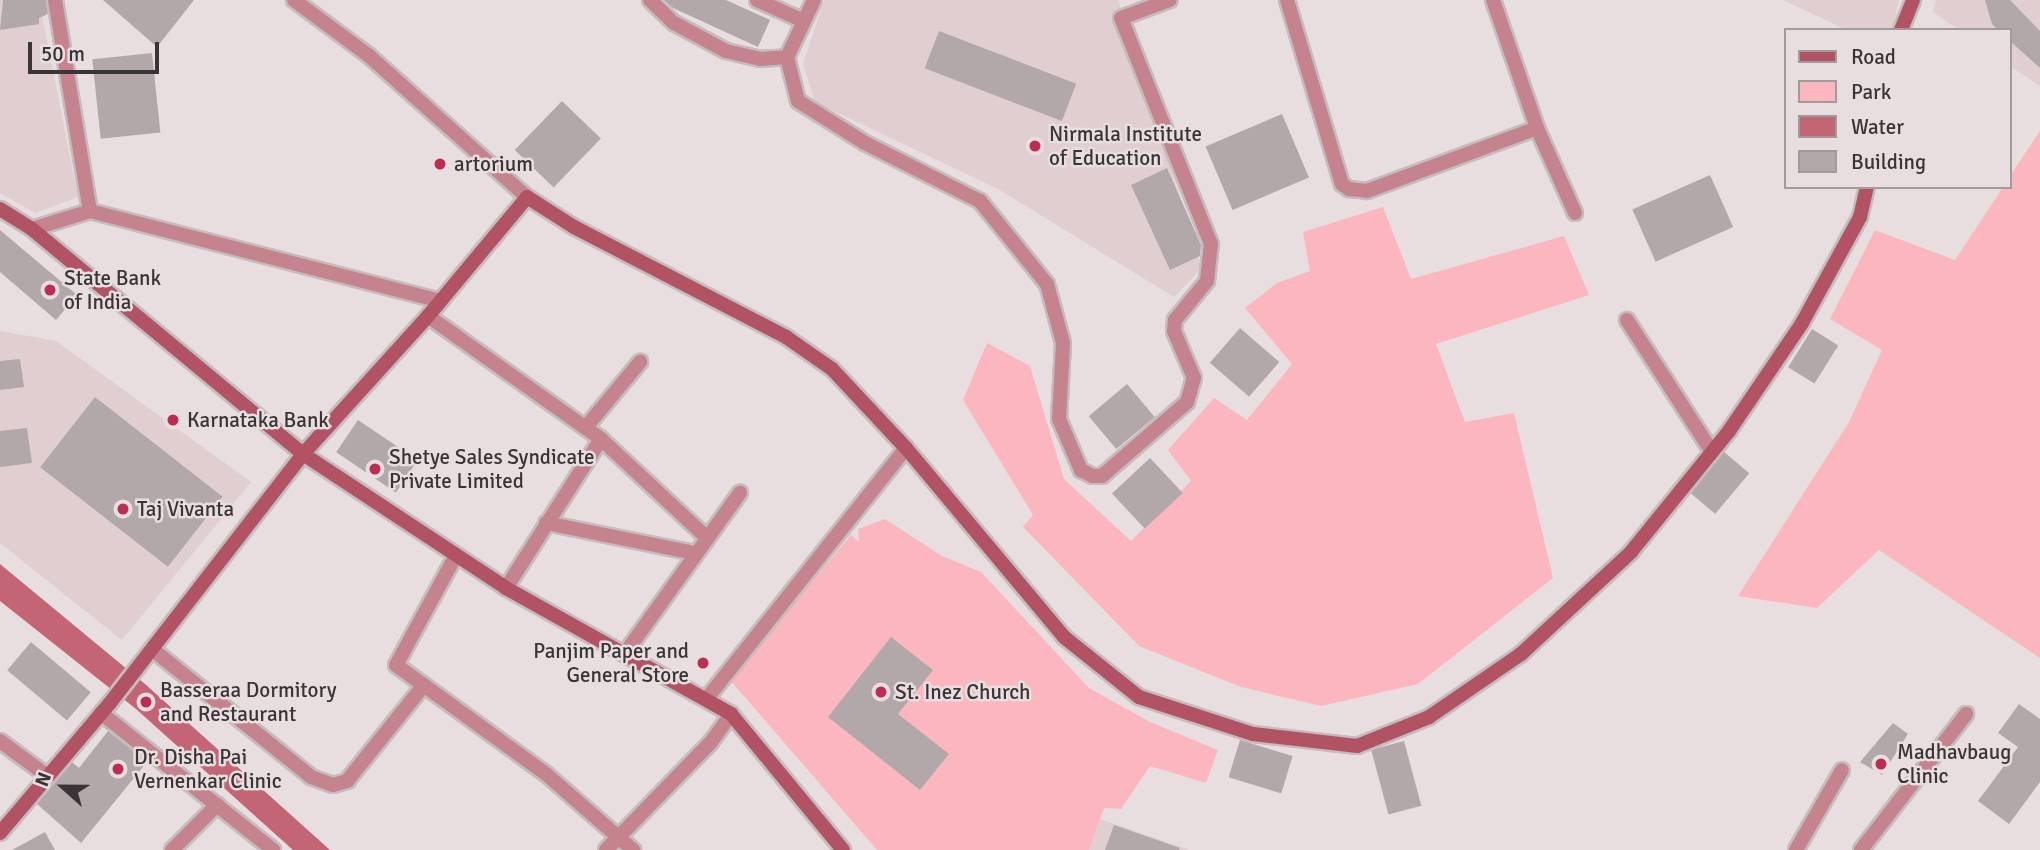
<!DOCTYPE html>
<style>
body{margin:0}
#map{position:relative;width:2040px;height:850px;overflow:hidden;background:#e9dedf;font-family:Signika,sans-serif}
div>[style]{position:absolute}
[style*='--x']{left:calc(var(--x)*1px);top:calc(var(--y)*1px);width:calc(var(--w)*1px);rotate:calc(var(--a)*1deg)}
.built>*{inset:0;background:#e0ced0}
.green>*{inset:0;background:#fcb6bf}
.water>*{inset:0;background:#c46576}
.building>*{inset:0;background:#b2a8a9;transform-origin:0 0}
.roads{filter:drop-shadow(2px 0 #c6bcbd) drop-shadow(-2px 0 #c6bcbd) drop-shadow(0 2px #c6bcbd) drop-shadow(0 -2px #c6bcbd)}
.minor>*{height:14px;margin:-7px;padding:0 7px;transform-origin:7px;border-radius:7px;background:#c5838d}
.tertiary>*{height:14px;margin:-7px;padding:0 7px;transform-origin:7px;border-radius:7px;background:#c5838d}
.secondary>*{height:14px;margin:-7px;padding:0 7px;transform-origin:7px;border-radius:7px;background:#b15365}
.dots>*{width:19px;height:19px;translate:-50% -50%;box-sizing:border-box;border:4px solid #e9dedf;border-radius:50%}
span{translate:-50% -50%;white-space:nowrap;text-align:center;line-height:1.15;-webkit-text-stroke:5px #e9dedf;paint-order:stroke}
.poi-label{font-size:21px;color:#393536}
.left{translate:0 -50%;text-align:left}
.right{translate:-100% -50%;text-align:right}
.legend{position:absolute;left:1784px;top:28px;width:228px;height:161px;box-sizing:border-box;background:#e9dedf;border:2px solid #a39a9b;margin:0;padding:9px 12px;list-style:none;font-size:21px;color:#393536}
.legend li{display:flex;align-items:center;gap:14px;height:35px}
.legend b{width:35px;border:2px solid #a39a9b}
.north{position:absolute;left:28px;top:752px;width:70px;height:70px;-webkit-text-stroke:5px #e9dedf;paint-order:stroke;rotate:291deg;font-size:19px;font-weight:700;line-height:28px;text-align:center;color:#393536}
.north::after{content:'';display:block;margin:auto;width:24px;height:32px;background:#393536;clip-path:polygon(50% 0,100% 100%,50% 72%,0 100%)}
.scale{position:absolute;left:28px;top:42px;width:131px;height:32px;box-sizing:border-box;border:4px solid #393536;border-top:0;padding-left:9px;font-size:21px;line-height:24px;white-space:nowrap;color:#393536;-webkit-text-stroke:5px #e9dedf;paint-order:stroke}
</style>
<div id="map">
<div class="built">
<i style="clip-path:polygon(0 0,39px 0,78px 197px,35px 213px,0 193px)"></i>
<i style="clip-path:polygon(824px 0,1118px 0,1202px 268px,1174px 297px,998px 189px,815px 102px,803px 64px)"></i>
<i style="clip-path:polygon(1783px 0,1899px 0,1892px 30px,1847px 30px)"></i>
<i style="clip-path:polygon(1936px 0,2040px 0,2040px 86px,2010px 66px,2010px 30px,1959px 30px,1933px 12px)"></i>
<i style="clip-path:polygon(0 331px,56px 341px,251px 482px,122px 640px,0 543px)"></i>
<i style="clip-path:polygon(1100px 819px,1190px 850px,1089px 850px)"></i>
</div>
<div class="green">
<i style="clip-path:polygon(2040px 131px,2040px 658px,1879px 550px,1817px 608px,1738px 596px,1849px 422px,1882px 350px,1830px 319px,1875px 230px,1955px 260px,2003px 187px,2010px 187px,2010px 176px)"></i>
<i style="clip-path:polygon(1383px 207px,1411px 279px,1564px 236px,1589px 295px,1436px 344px,1465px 422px,1514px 413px,1553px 578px,1418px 684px,1321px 706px,1241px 687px,1139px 646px,1023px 527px,1033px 515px,963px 400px,987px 343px,1030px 366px,1064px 479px,1131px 541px,1191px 481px,1168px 450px,1214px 398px,1247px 420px,1292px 364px,1245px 308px,1277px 283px,1310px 271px,1303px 232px)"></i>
<i style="clip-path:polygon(885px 519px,942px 556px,981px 572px,1089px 688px,1150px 722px,1218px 750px,1206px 783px,1150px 766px,1121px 809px,1104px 808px,1089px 850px,877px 850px,730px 680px,851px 535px,859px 542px,858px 529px)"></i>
</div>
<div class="water">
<i style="clip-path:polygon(0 564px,145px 684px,330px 850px,293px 850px,136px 709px,0 601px)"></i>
</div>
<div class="building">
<i style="clip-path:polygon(3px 0,46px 0,48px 14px,39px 18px,39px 24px,0 30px)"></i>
<i style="clip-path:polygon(103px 0,194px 0,157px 47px)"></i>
<i style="clip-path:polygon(664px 0,726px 0,770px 20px,758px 47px,673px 8px)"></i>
<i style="clip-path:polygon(1985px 0,2010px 0,2040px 31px,2040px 68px,2010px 41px,2010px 30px,1998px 30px,1992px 24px)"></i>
<i style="left:939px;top:31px;width:147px;height:40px;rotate:21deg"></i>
<i style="left:152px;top:53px;width:80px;height:60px;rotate:84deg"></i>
<i style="left:562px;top:101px;width:54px;height:68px;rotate:44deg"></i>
<i style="left:1282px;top:114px;width:69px;height:83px;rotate:67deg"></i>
<i style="clip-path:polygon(1167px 168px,1201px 245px,1200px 256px,1170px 270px,1131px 185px)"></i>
<i style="left:1710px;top:175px;width:57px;height:85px;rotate:66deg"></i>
<i style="clip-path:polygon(0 230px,77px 295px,56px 320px,0 272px)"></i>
<i style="left:1240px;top:328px;width:52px;height:46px;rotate:41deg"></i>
<i style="left:1812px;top:329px;width:31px;height:45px;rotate:32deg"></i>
<i style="clip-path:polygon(20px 359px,24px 387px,0 390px,0 361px)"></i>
<i style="left:1127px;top:384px;width:43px;height:50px;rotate:50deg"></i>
<i style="left:95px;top:397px;width:162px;height:89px;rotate:38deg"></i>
<i style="left:358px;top:420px;width:72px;height:39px;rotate:34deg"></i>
<i style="clip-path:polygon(27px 428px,32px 463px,0 467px,0 431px)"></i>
<i style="left:1724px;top:452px;width:33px;height:53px;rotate:40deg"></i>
<i style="left:1150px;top:458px;width:48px;height:52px;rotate:47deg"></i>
<i style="clip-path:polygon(891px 637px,933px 670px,898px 714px,949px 754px,920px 790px,828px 717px)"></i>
<i style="left:31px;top:642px;width:78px;height:37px;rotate:40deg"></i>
<i style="clip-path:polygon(2019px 704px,2040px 719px,2040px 782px,2009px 824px,1978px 801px,2018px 747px,1998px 733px)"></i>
<i style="clip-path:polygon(1893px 723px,1908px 734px,1882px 775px,1860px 762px)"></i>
<i style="clip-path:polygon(108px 731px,147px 762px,81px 843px,37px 804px,72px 762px,79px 768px)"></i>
<i style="left:1240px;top:740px;width:55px;height:39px;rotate:17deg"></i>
<i style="left:1404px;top:741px;width:67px;height:34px;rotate:75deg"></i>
<i style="clip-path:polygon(1114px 825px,1180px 848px,1179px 850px,1105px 850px)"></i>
<i style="clip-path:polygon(45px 832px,55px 850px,12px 850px)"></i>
</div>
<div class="roads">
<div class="minor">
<i style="--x:55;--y:0;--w:214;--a:80.6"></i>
<i style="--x:650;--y:0;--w:33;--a:44"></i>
<i style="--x:674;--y:23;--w:59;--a:28.3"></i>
<i style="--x:726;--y:51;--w:35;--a:13"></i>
<i style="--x:760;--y:59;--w:27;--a:-4"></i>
<i style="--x:757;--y:0;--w:51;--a:24.1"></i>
<i style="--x:814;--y:0;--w:63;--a:115.3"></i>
<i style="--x:787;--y:57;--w:45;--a:76"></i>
<i style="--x:798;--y:101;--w:79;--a:32.1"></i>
<i style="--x:865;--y:143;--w:129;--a:26.8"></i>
<i style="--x:980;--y:201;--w:107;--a:51.1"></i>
<i style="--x:1047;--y:284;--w:61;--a:74.8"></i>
<i style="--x:1063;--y:343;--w:76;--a:93"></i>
<i style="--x:1059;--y:419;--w:56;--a:66.7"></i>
<i style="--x:1081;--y:470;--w:13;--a:27"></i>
<i style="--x:1093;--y:476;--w:9;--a:0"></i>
<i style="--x:1102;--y:476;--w:113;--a:-41"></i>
<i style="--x:1187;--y:402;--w:25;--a:-74"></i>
<i style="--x:1194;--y:378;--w:51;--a:-113.1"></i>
<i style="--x:1174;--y:331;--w:11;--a:-85"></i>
<i style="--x:1175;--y:320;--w:50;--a:-50.6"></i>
<i style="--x:1207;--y:281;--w:37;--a:-84"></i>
<i style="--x:1211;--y:244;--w:243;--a:-111.7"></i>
<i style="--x:1121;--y:18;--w:52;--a:-20.2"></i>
<i style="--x:1287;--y:0;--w:192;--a:73.4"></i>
<i style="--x:1342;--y:184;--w:9;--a:36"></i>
<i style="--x:1349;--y:189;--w:18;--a:6"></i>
<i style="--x:1367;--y:191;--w:181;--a:-20.3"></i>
<i style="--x:1493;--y:0;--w:135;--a:71"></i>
<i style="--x:1537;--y:128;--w:93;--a:65.9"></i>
<i style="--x:32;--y:229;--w:61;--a:-17.2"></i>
<i style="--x:90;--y:211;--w:362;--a:14.4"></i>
<i style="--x:428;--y:316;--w:212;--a:35.4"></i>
<i style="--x:601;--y:439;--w:177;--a:122.5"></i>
<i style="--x:1627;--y:320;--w:157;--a:57.2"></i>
<i style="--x:586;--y:427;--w:85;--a:-50.3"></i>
<i style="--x:601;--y:439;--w:145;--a:43"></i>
<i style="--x:546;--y:523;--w:152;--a:11.4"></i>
<i style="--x:455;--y:557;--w:123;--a:118.6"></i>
<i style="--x:396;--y:665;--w:185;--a:36"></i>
<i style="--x:546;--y:774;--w:116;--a:41.1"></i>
<i style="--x:152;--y:649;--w:204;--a:38.8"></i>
<i style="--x:311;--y:777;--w:23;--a:20"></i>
<i style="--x:333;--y:785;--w:15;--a:-16"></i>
<i style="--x:347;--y:781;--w:123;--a:-51.3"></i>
<i style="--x:626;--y:652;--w:196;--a:-54.4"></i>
<i style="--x:708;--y:697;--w:318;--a:-51.5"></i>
<i style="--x:101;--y:713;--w:220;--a:38.5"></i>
<i style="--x:0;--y:741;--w:57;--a:36.5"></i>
<i style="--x:172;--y:850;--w:64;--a:-45"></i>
<i style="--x:606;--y:850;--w:151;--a:-45.8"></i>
<i style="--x:711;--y:742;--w:34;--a:-54"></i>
<i style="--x:1796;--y:850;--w:92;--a:-60.1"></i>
<i style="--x:1861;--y:850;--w:172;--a:-52.3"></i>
</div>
<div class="tertiary">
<i style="--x:294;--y:0;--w:92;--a:36.6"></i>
<i style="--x:368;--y:55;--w:213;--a:41.8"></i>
</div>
<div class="secondary">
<i style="--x:1901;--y:30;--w:32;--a:-68"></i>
<i style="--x:0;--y:209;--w:38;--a:32"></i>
<i style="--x:32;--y:229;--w:352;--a:39.7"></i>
<i style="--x:303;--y:454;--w:243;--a:33.4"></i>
<i style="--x:506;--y:588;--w:258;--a:29.2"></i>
<i style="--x:731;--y:714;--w:176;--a:50.5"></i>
<i style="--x:0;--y:833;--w:170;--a:-49.8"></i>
<i style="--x:110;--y:703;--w:315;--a:-52.2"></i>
<i style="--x:303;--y:454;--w:186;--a:-47.8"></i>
<i style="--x:428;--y:316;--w:155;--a:-50.2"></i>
<i style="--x:527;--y:197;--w:56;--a:32.6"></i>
<i style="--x:574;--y:227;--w:239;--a:27.4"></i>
<i style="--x:786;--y:337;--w:56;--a:34.8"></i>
<i style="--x:832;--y:369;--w:108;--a:46.9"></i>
<i style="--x:906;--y:448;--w:246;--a:50.1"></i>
<i style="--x:1064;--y:637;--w:96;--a:38.7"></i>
<i style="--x:1139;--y:697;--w:120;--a:18"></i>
<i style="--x:1253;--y:734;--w:105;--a:6.6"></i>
<i style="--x:1357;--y:746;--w:78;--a:-21.9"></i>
<i style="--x:1429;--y:717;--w:112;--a:-34.4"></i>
<i style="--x:1521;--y:654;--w:150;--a:-42.8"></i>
<i style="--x:1631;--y:552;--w:156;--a:-51"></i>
<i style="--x:1729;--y:431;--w:130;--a:-55.9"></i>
<i style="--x:1802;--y:323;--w:121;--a:-61.3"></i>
<i style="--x:1860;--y:217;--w:31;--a:-77"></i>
</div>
</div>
<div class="dots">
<i style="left:1035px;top:146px;background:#bc2c53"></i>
<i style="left:440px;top:164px;background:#bc2c53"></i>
<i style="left:50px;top:290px;background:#bc2c53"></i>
<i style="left:173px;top:420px;background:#bc2c53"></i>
<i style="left:375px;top:469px;background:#bc2c53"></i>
<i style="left:123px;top:509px;background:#bc2c53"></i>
<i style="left:703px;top:663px;background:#bc2c53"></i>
<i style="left:881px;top:692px;background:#bc2c53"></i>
<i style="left:146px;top:702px;background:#bc2c53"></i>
<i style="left:1881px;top:764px;background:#bc2c53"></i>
<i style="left:118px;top:769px;background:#bc2c53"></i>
</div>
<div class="poi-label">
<span class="left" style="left:1049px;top:146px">Nirmala Institute<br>of Education</span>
<span class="left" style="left:454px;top:164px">artorium</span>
<span class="left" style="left:64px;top:290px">State Bank<br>of India</span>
<span class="left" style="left:187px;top:420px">Karnataka Bank</span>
<span class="left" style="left:389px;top:469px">Shetye Sales Syndicate<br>Private Limited</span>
<span class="left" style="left:137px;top:509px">Taj Vivanta</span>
<span class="right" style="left:689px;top:663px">Panjim Paper and<br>General Store</span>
<span class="left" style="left:160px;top:702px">Basseraa Dormitory<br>and Restaurant</span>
<span class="left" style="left:895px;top:692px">St. Inez Church</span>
<span class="left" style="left:1897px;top:764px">Madhavbaug<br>Clinic</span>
<span class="left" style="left:134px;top:769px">Dr. Disha Pai<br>Vernenkar Clinic</span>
</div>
<ul class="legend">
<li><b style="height:9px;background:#b15365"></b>Road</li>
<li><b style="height:19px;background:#fcb6bf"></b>Park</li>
<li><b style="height:19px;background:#c46576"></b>Water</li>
<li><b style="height:19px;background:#b2a8a9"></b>Building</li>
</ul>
<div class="north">N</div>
<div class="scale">50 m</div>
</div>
